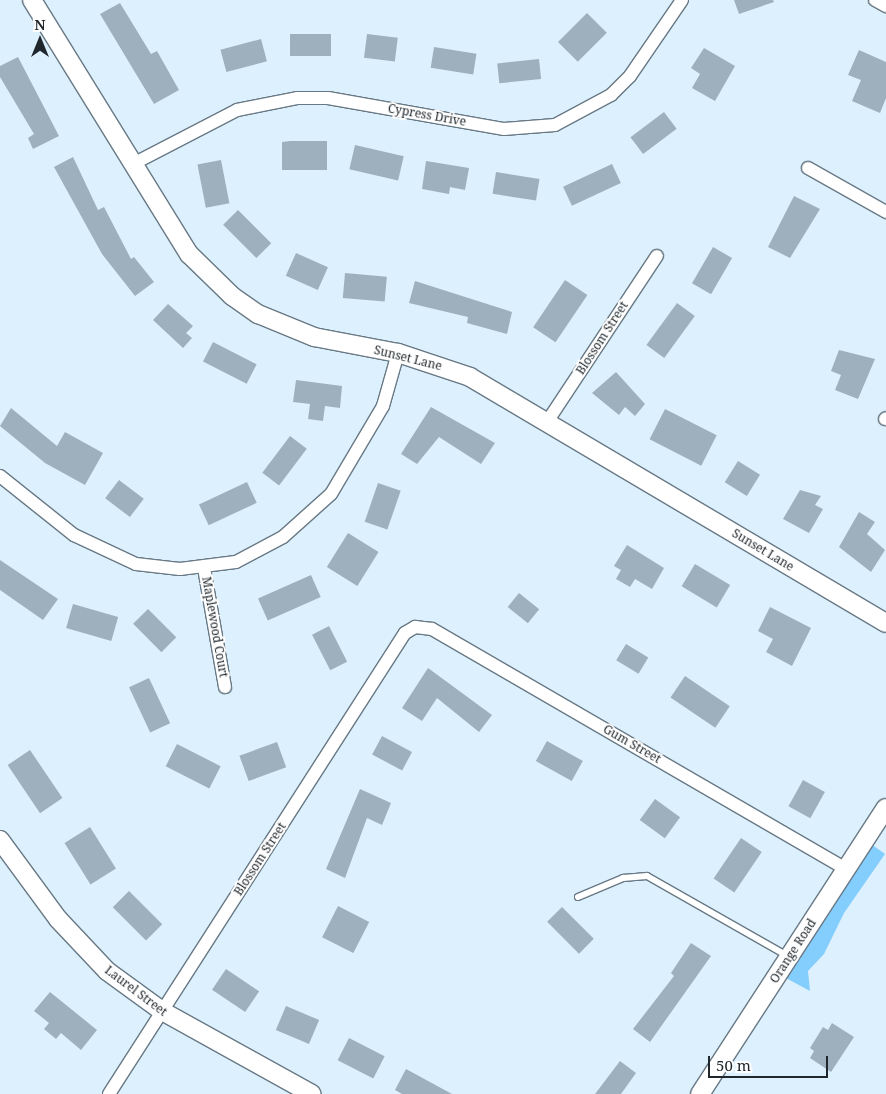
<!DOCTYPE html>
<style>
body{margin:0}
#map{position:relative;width:886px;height:1094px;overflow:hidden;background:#ddf0fd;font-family:"Noto Serif",serif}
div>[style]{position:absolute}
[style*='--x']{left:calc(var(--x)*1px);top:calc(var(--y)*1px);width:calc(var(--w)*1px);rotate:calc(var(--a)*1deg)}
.green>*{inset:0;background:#83cefd}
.building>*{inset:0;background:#9eb0bd;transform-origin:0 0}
.roads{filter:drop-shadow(1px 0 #687985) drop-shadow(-1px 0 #687985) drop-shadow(0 1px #687985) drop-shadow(0 -1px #687985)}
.lane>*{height:6px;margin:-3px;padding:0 3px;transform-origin:3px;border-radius:3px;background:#fff}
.street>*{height:12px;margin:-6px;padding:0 6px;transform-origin:6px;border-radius:6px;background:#fff}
.secondary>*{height:18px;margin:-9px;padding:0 9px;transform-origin:9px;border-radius:9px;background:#fff}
span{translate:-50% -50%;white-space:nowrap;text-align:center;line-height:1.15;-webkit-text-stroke:4px #fff;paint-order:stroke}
.street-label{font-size:12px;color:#20272c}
.north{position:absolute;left:15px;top:15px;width:50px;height:50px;-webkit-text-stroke:4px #fff;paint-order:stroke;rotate:0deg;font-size:14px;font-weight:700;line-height:20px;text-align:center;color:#20272c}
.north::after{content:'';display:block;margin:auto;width:18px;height:22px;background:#20272c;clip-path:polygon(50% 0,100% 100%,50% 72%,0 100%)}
.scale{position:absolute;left:708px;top:1056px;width:120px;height:22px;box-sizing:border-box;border:2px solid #20272c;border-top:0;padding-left:6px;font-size:15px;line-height:18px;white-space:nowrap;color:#20272c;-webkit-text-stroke:4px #fff;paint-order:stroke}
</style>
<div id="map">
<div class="green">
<i style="clip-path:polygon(871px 844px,885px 854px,844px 913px,824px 954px,808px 971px,810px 991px,784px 977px)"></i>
</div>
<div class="building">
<i style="clip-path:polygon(734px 0,773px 0,774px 2px,739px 14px)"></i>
<i style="clip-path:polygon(120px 3px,151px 54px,157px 51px,179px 90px,154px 104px,100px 14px)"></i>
<i style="left:587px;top:13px;width:28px;height:41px;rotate:45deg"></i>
<i style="left:290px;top:34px;width:41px;height:22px"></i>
<i style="left:367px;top:34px;width:31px;height:24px;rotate:7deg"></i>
<i style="left:261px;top:39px;width:23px;height:42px;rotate:75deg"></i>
<i style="left:434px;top:47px;width:43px;height:21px;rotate:9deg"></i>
<i style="clip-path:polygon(704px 48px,735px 66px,715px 101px,692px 88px,700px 74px,691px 68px)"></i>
<i style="clip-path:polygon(859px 50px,886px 62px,886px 98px,880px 113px,852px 101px,861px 80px,848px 75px)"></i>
<i style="clip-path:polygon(18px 57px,59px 136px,33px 149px,28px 138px,34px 134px,0 77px,0 66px)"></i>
<i style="left:539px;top:59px;width:20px;height:42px;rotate:84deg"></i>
<i style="left:664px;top:112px;width:21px;height:42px;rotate:53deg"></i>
<i style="clip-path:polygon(290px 141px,327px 141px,327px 170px,282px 170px,282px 142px)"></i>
<i style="left:355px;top:145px;width:50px;height:25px;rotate:13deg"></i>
<i style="clip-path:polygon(73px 157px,98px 210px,104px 207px,131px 259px,134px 257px,154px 282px,135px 296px,102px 254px,54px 167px)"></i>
<i style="left:221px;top:160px;width:44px;height:24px;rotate:79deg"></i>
<i style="clip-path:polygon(426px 161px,469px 168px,465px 190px,450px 187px,449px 194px,422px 189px)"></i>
<i style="left:612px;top:164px;width:21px;height:54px;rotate:65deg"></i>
<i style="left:496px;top:172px;width:44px;height:22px;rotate:9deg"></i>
<i style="clip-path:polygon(794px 196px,820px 209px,790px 258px,768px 247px)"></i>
<i style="left:238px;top:210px;width:47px;height:21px;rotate:45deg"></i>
<i style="left:713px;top:247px;width:22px;height:42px;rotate:30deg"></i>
<i style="left:296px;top:253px;width:35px;height:25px;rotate:24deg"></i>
<i style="left:345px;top:273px;width:42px;height:25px;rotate:5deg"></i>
<i style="left:565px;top:280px;width:27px;height:57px;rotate:34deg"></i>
<i style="clip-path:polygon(415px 281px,512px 312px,507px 334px,467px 323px,468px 317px,409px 303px)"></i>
<i style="left:677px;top:303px;width:22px;height:52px;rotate:36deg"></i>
<i style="clip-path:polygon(168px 304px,193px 326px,186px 333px,192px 338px,183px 348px,153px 320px)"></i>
<i style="left:213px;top:342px;width:49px;height:22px;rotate:27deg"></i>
<i style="clip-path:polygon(839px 350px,875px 359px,858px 399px,835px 390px,841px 375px,831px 371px)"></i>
<i style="clip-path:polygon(616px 372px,645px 404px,635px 416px,625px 407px,619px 415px,592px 393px)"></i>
<i style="clip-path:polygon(296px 380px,342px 386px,340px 408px,325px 406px,323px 421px,308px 419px,310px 404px,293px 402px)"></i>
<i style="clip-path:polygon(431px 407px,495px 443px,481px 464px,439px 437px,417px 464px,401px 454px)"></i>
<i style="clip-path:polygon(11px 408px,57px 446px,65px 432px,103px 453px,85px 485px,45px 463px,0 426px)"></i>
<i style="left:665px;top:409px;width:58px;height:34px;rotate:27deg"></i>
<i style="left:290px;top:436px;width:21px;height:46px;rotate:37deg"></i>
<i style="left:738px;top:461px;width:26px;height:25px;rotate:32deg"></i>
<i style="left:119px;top:480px;width:31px;height:23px;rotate:37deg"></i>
<i style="left:247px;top:482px;width:23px;height:53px;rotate:65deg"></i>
<i style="left:378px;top:483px;width:24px;height:41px;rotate:19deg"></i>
<i style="clip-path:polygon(800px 490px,821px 496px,815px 505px,823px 509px,809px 533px,783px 519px)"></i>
<i style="clip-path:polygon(859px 512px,875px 522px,867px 534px,885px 550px,871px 572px,839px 547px)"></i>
<i style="left:348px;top:533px;width:36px;height:40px;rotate:32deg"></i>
<i style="clip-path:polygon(627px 545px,664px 568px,652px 589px,635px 579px,630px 587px,616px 579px,621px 570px,614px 566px)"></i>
<i style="clip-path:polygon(0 560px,58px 599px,43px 620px,0 590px)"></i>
<i style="left:695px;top:564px;width:41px;height:26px;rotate:31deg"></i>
<i style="left:311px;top:575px;width:24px;height:58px;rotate:66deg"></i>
<i style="left:519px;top:593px;width:26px;height:18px;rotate:39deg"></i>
<i style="left:73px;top:604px;width:47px;height:25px;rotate:16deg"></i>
<i style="clip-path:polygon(770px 607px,811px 628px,792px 666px,766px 652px,773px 639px,758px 631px)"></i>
<i style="left:148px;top:609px;width:40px;height:21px;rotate:45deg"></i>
<i style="left:329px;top:626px;width:40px;height:19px;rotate:63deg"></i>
<i style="left:626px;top:644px;width:26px;height:19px;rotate:31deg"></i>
<i style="clip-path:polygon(428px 668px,492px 715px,479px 732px,437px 698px,422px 721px,402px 708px)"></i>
<i style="left:685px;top:676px;width:54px;height:26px;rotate:34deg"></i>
<i style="left:149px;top:678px;width:50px;height:22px;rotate:65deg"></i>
<i style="left:382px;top:736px;width:34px;height:21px;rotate:28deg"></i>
<i style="left:547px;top:741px;width:41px;height:23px;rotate:29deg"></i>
<i style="left:277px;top:742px;width:27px;height:40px;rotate:70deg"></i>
<i style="left:177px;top:744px;width:49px;height:25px;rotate:27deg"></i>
<i style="left:30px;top:750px;width:58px;height:27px;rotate:56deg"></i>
<i style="left:803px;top:780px;width:25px;height:30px;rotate:29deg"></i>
<i style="clip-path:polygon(360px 789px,391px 803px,382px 825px,367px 818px,345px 878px,326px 869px)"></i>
<i style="left:655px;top:799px;width:31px;height:26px;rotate:36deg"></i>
<i style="left:90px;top:827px;width:49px;height:30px;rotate:58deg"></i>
<i style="left:741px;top:838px;width:25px;height:49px;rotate:34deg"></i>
<i style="left:129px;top:891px;width:47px;height:23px;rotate:45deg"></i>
<i style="left:338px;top:906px;width:35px;height:35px;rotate:27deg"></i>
<i style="left:562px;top:907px;width:45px;height:21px;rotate:45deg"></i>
<i style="clip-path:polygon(691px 943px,711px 956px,650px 1042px,633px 1029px,674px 976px,671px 973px)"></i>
<i style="left:226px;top:969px;width:40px;height:25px;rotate:34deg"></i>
<i style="clip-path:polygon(50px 992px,97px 1030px,81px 1050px,61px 1033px,56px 1039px,44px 1029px,49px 1023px,34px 1011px)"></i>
<i style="left:286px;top:1006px;width:36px;height:26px;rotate:23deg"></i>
<i style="clip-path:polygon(832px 1023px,854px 1037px,831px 1072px,810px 1058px,814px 1051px,810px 1048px,823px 1027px,828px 1030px)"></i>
<i style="left:349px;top:1038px;width:40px;height:25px;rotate:27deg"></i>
<i style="clip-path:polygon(620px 1061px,636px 1073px,621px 1094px,595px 1094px)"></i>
<i style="clip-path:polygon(406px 1069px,452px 1094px,402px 1094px,395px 1090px)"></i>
</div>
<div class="roads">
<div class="lane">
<i style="--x:578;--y:897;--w:49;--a:-22.9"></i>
<i style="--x:623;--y:878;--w:24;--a:-5"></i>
<i style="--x:647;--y:876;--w:162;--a:29.6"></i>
</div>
<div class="street">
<i style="--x:875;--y:0;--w:13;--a:29"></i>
<i style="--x:131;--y:165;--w:119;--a:-27.4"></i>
<i style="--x:237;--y:110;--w:61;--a:-11.3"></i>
<i style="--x:297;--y:98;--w:31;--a:0"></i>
<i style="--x:328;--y:98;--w:179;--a:10"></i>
<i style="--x:504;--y:129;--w:51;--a:-4.5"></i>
<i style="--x:555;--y:125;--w:64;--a:-28.2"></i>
<i style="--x:611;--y:95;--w:27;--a:-45"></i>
<i style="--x:630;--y:76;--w:92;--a:-55.6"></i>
<i style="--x:808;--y:168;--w:90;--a:29.4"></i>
<i style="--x:885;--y:419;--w:1;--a:-45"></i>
<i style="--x:547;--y:422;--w:199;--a:-56.5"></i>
<i style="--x:0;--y:476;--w:95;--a:38.6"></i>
<i style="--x:74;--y:535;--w:68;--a:25.1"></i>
<i style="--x:136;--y:564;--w:44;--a:6.5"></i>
<i style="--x:180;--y:569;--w:56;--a:-7.1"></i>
<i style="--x:236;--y:562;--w:53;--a:-28"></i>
<i style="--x:283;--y:537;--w:64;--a:-41.9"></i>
<i style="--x:331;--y:494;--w:102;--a:-59.4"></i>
<i style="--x:383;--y:406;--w:55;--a:-74.2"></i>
<i style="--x:204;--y:568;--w:121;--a:80"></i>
<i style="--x:109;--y:1094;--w:548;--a:-57.3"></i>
<i style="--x:405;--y:633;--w:12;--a:-31"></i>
<i style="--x:415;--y:627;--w:17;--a:7"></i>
<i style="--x:432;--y:629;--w:479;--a:30.1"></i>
</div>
<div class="secondary">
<i style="--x:32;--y:0;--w:299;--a:58.3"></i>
<i style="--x:189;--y:254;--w:60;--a:44.3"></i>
<i style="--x:232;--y:296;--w:32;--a:35"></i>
<i style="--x:258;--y:314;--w:61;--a:22.3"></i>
<i style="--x:314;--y:337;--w:86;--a:10.8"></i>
<i style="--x:398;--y:353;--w:76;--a:18.4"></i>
<i style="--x:470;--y:377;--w:483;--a:30.6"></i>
<i style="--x:0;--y:840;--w:98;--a:53.7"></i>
<i style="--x:58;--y:919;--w:71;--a:46.7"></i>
<i style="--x:107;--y:971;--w:68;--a:36"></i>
<i style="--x:162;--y:1011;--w:171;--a:29"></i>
<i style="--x:700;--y:1094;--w:341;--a:-57"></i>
</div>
</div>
<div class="street-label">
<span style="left:427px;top:115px;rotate:10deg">Cypress Drive</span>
<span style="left:602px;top:338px;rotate:-57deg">Blossom Street</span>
<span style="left:408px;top:358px;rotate:14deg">Sunset Lane</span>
<span style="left:763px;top:550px;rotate:31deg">Sunset Lane</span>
<span style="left:215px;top:627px;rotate:80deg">Maplewood Court</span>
<span style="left:632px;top:744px;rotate:30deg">Gum Street</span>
<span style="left:260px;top:859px;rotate:-57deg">Blossom Street</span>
<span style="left:793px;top:951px;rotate:-57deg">Orange Road</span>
<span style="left:136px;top:991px;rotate:37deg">Laurel Street</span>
</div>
<div class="north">N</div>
<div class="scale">50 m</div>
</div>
